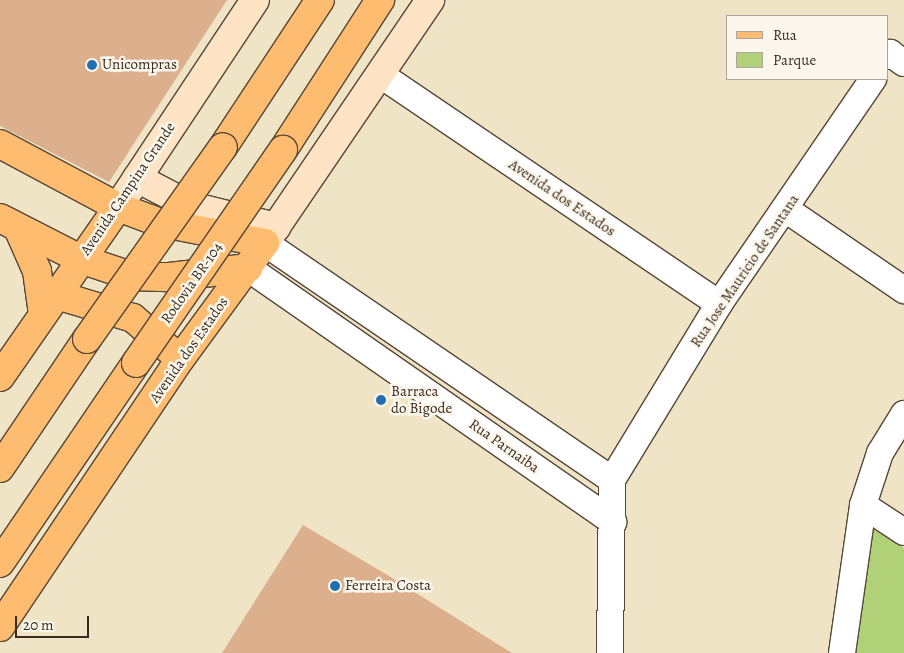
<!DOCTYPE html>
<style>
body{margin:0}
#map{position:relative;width:904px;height:653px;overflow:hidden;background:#f0e4c7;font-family:Alegreya,serif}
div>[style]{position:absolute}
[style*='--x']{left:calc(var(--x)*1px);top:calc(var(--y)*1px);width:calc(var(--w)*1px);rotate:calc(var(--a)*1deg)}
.green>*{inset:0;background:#b1d179}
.building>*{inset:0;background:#dcb08d}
.roads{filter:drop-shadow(1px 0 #564637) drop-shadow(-1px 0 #564637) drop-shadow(0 1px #564637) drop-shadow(0 -1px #564637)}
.minor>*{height:26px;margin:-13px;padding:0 13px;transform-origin:13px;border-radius:13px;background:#fff}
.secondary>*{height:28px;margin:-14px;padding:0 14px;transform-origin:14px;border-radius:14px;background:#fee4c5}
.primary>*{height:28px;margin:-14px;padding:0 14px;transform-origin:14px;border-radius:14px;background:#fdbc6f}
.trunk>*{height:28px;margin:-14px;padding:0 14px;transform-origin:14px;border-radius:14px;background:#fdbc6f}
.bridges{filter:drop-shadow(1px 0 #564637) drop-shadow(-1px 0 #564637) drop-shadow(0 1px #564637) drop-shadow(0 -1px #564637)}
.trunk-bridge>*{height:28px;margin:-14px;padding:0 14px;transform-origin:14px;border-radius:14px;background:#fdbc6f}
.dots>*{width:14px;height:14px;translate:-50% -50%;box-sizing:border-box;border:2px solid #fbf7ec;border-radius:50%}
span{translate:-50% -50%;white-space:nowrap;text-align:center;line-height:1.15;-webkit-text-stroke:5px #fbf7ec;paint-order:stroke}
.poi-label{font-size:15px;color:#3b2a1e}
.left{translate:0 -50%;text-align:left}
.street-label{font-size:15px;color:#3b2a1e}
.legend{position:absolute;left:726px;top:15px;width:162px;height:65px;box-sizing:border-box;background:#fbf7ec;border:1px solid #aea59a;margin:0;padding:6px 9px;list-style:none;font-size:15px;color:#3b2a1e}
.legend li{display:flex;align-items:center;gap:10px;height:25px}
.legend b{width:25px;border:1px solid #aea59a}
.scale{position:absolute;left:15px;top:616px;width:74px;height:22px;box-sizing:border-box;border:2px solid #3b2a1e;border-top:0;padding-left:6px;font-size:15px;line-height:18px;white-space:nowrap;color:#3b2a1e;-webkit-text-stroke:4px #fbf7ec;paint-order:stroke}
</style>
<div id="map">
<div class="green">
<i style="clip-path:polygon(873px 529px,904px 548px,904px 653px,856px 653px)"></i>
</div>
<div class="building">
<i style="clip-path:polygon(0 0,227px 0,109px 182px,0 126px)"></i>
<i style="clip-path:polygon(303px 525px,389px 576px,512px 653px,222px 653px)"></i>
</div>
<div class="roads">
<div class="minor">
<i style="--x:888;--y:56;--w:4;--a:-56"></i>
<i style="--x:890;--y:53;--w:17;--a:36"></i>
<i style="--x:381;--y:75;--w:408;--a:34.1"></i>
<i style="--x:787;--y:210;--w:142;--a:34.4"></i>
<i style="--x:265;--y:243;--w:420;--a:34.3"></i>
<i style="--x:248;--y:268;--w:445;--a:34.8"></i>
<i style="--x:863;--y:505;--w:49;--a:33.4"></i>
<i style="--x:610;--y:653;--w:173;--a:-89.3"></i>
<i style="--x:612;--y:480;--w:206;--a:-58.7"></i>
<i style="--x:719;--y:304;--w:273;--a:-55.6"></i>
<i style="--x:842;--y:653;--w:149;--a:-81.9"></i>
<i style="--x:863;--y:505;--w:55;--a:-71.9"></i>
<i style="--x:880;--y:453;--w:46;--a:-58.4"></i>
</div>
<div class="secondary">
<i style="--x:137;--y:178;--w:61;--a:27.4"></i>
<i style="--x:191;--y:206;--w:88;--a:13.9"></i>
<i style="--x:118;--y:207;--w:248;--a:-56.5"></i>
<i style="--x:265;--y:243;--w:294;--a:-55.8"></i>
</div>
<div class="primary">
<i style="--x:0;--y:144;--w:134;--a:28.1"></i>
<i style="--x:118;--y:207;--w:43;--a:20.6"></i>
<i style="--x:158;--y:222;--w:109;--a:11.1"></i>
<i style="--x:265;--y:243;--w:144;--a:126.2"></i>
<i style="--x:180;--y:359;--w:323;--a:123.9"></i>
<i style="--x:0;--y:218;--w:90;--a:27.1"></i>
<i style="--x:80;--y:259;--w:54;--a:18.4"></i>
<i style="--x:131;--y:276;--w:38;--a:2"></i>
<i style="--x:169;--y:277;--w:80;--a:-6.5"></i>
<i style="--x:18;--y:228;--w:47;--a:66.2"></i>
<i style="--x:37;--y:271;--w:44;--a:82.2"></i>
<i style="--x:57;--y:295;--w:79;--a:16.8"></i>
<i style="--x:133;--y:318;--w:62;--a:41.1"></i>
<i style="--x:0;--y:377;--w:207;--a:-55.2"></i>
</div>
<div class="trunk">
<i style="--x:223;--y:147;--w:176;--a:-56.6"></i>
<i style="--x:283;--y:150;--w:179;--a:-57.1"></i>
<i style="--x:0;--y:468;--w:156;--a:-56"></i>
<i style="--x:0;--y:563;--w:242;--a:-55.8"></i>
</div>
</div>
<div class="bridges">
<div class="trunk-bridge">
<i style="--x:87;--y:339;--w:235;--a:-54.7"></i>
<i style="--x:136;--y:363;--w:259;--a:-55.4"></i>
</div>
</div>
<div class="dots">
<i style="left:92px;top:65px;background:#1f6fb2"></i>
<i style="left:381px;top:400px;background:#1f6fb2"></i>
<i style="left:335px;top:586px;background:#1f6fb2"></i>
</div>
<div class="poi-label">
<span class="left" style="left:102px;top:65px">Unicompras</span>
<span class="left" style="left:391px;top:400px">Barraca<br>do Bigode</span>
<span class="left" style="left:345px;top:586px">Ferreira Costa</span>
</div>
<div class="street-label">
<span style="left:128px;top:189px;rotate:-56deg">Avenida Campina Grande</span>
<span style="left:562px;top:198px;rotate:34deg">Avenida dos Estados</span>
<span style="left:745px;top:271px;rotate:-56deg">Rua Jose Mauricio de Santana</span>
<span style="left:192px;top:283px;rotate:-55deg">Rodovia BR-104</span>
<span style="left:189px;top:350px;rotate:-55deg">Avenida dos Estados</span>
<span style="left:504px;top:446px;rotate:35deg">Rua Parnaiba</span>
</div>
<ul class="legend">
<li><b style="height:6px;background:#fdbc6f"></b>Rua</li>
<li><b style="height:14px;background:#b1d179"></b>Parque</li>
</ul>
<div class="scale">20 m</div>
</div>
